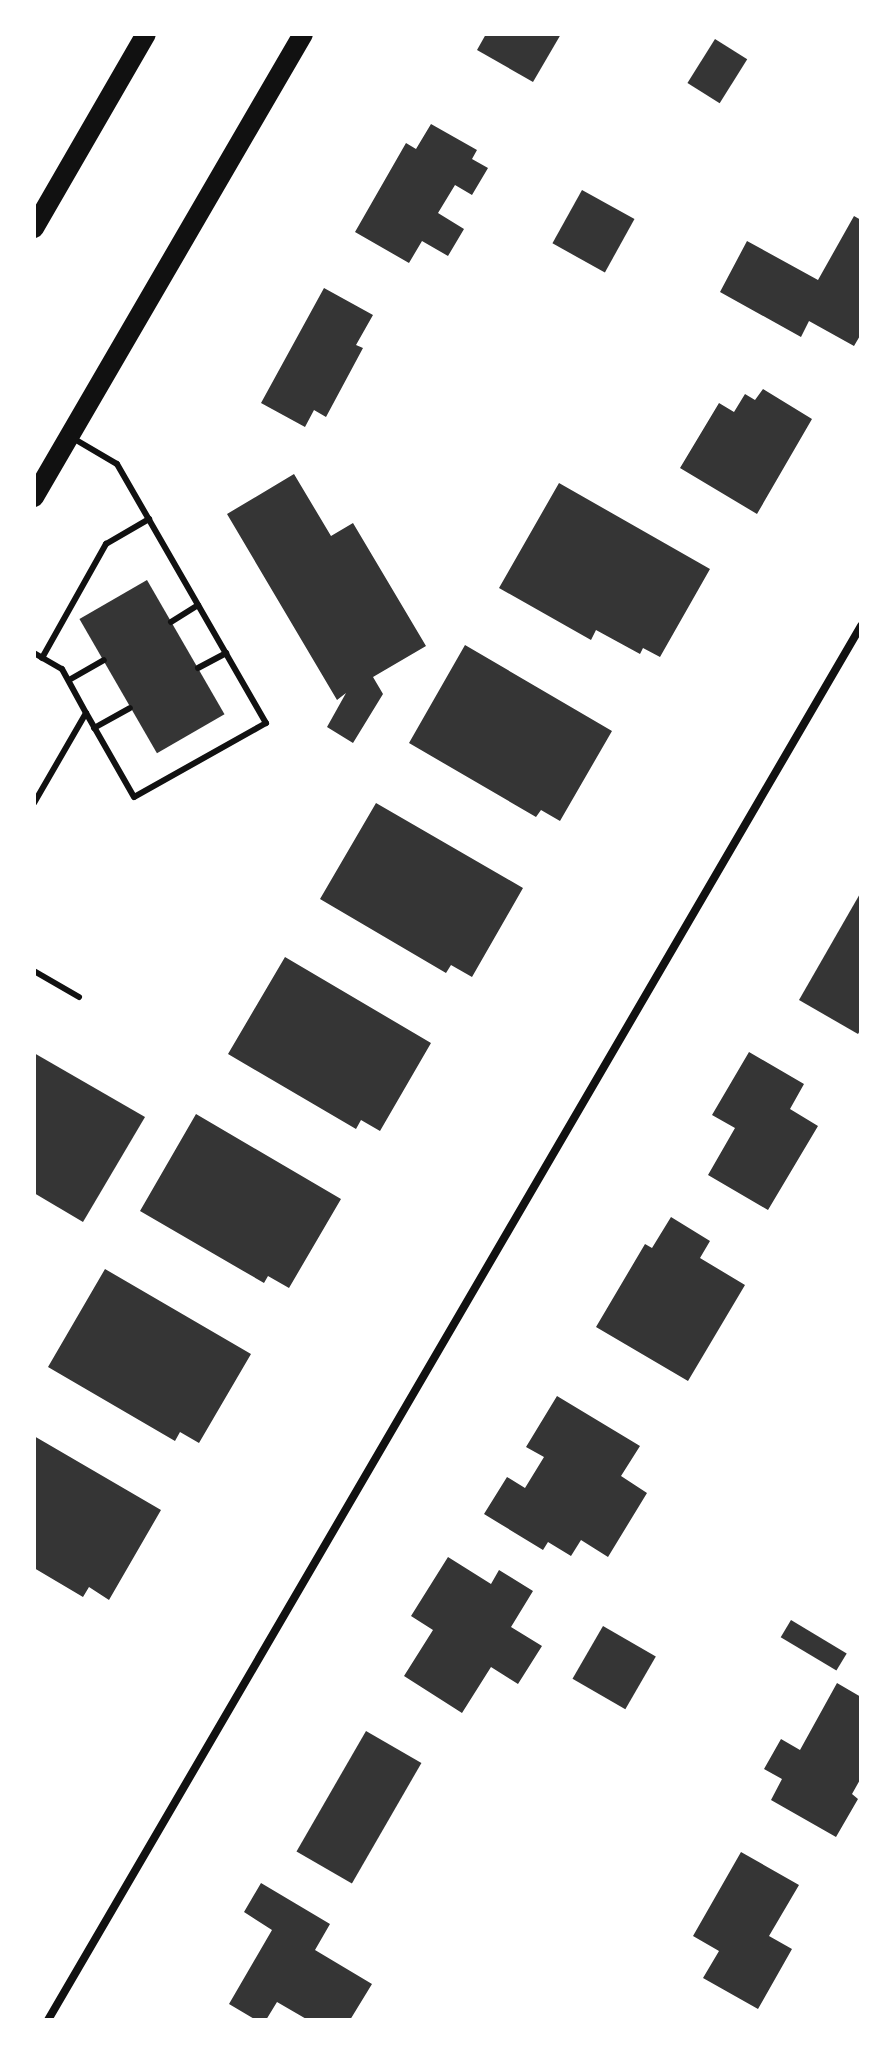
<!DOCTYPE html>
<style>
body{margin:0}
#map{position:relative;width:895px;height:2054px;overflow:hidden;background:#fff;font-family:"Fira Sans Condensed",sans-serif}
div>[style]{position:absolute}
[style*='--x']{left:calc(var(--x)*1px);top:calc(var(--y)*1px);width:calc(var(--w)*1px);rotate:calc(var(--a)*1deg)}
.building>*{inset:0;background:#353535;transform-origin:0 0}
.service>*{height:6px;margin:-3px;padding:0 3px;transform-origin:3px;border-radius:3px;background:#111}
.minor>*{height:8px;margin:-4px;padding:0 4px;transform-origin:4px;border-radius:4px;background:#111}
.primary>*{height:20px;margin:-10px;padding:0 10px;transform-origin:10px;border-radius:10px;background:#111}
span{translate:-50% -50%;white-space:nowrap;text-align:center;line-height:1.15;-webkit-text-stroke:8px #fff;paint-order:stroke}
.frame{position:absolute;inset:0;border:36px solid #fff;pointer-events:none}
</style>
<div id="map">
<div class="building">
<i style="clip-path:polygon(486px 34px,561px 34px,533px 82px,477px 50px)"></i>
<i style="left:715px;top:39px;width:38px;height:52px;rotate:32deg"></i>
<i style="clip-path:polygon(431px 124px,477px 150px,472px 159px,488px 168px,472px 195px,455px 185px,438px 213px,464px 229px,448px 256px,422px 241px,409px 263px,355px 232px,406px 143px,416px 149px)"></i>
<i style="left:582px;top:190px;width:60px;height:61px;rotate:29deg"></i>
<i style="clip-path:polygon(854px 216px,861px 220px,861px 334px,854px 346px,809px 321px,801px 337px,720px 292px,747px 241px,818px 280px)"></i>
<i style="clip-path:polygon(324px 288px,373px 315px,356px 345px,363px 348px,326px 417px,314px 410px,305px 427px,261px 403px)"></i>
<i style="clip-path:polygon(763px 389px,812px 419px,757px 514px,680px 468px,719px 403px,734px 412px,745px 394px,755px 400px)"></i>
<i style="clip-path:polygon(294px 474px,331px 536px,353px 523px,426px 646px,373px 677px,383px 694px,353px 743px,327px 727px,346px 693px,337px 700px,227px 514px)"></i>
<i style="clip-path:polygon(559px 483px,710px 569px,660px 657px,643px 648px,640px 654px,596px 630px,591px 640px,499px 588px)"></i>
<i style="left:147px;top:580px;width:155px;height:78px;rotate:60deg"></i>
<i style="clip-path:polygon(465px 645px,612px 731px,560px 821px,541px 810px,536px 817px,409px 743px)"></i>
<i style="clip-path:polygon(376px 803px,523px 888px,472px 977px,451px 965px,446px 973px,320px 899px)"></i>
<i style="clip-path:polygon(861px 892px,861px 1029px,858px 1034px,799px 1000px)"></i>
<i style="clip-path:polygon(285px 957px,431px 1043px,380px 1131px,361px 1120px,356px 1129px,228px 1054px)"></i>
<i style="clip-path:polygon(749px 1052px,804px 1084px,790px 1109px,818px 1126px,768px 1210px,708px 1175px,735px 1128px,712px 1115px)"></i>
<i style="clip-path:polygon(34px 1053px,145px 1117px,83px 1222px,34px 1193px)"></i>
<i style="clip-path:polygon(196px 1114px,341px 1199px,289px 1288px,268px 1276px,264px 1283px,140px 1211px)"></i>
<i style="clip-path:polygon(671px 1217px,710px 1241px,700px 1258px,745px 1285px,688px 1381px,596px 1327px,645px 1244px,652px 1248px)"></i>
<i style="clip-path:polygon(105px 1269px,251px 1354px,199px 1443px,180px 1432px,175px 1441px,48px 1367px)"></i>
<i style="clip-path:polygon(557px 1396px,640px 1446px,621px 1476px,647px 1493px,608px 1557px,581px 1540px,571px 1556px,548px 1542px,543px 1550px,484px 1514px,507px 1477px,525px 1488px,544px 1457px,526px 1447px)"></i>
<i style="clip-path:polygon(34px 1436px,161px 1510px,109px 1600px,89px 1587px,83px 1597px,34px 1568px)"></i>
<i style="clip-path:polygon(448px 1557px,491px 1584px,499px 1570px,533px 1591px,511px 1627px,542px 1646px,518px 1684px,491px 1667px,462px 1713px,404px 1676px,433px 1630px,411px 1616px)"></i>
<i style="left:791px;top:1620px;width:65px;height:20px;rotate:31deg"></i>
<i style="left:603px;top:1626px;width:61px;height:61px;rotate:30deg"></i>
<i style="clip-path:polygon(837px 1683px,861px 1697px,861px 1778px,852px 1794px,858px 1799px,836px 1837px,771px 1800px,782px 1779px,764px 1769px,781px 1739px,800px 1750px)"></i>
<i style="left:366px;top:1731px;width:64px;height:139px;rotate:30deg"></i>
<i style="clip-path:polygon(741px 1852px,799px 1885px,769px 1936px,792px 1949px,758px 2009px,703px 1978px,719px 1951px,693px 1936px)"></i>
<i style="clip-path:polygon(261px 1883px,330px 1924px,315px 1950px,372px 1984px,350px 2020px,308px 2020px,277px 2002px,266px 2020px,256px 2020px,229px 2004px,272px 1930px,244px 1912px)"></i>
</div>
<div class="service">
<i style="--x:71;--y:437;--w:53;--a:30.4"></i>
<i style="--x:117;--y:464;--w:299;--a:60.1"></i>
<i style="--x:266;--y:723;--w:151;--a:150.7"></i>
<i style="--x:134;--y:797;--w:97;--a:-119.7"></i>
<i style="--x:171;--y:622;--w:32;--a:-32"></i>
<i style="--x:34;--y:653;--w:32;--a:30"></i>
<i style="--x:62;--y:669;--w:50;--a:61.4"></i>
<i style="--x:86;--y:713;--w:104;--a:120"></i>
<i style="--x:42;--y:658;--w:131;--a:-60.7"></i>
<i style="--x:106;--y:544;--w:50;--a:-30.2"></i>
<i style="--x:198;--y:668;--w:32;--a:-28"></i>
<i style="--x:69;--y:680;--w:40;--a:-29.7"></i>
<i style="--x:94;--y:728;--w:41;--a:-29.1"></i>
<i style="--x:34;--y:971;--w:52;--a:30"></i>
</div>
<div class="minor">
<i style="--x:48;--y:2020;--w:1614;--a:-59.75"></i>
</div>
<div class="primary">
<i style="--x:34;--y:228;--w:224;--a:-60"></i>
<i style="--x:34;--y:497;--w:535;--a:-59.84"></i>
</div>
<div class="frame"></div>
</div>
